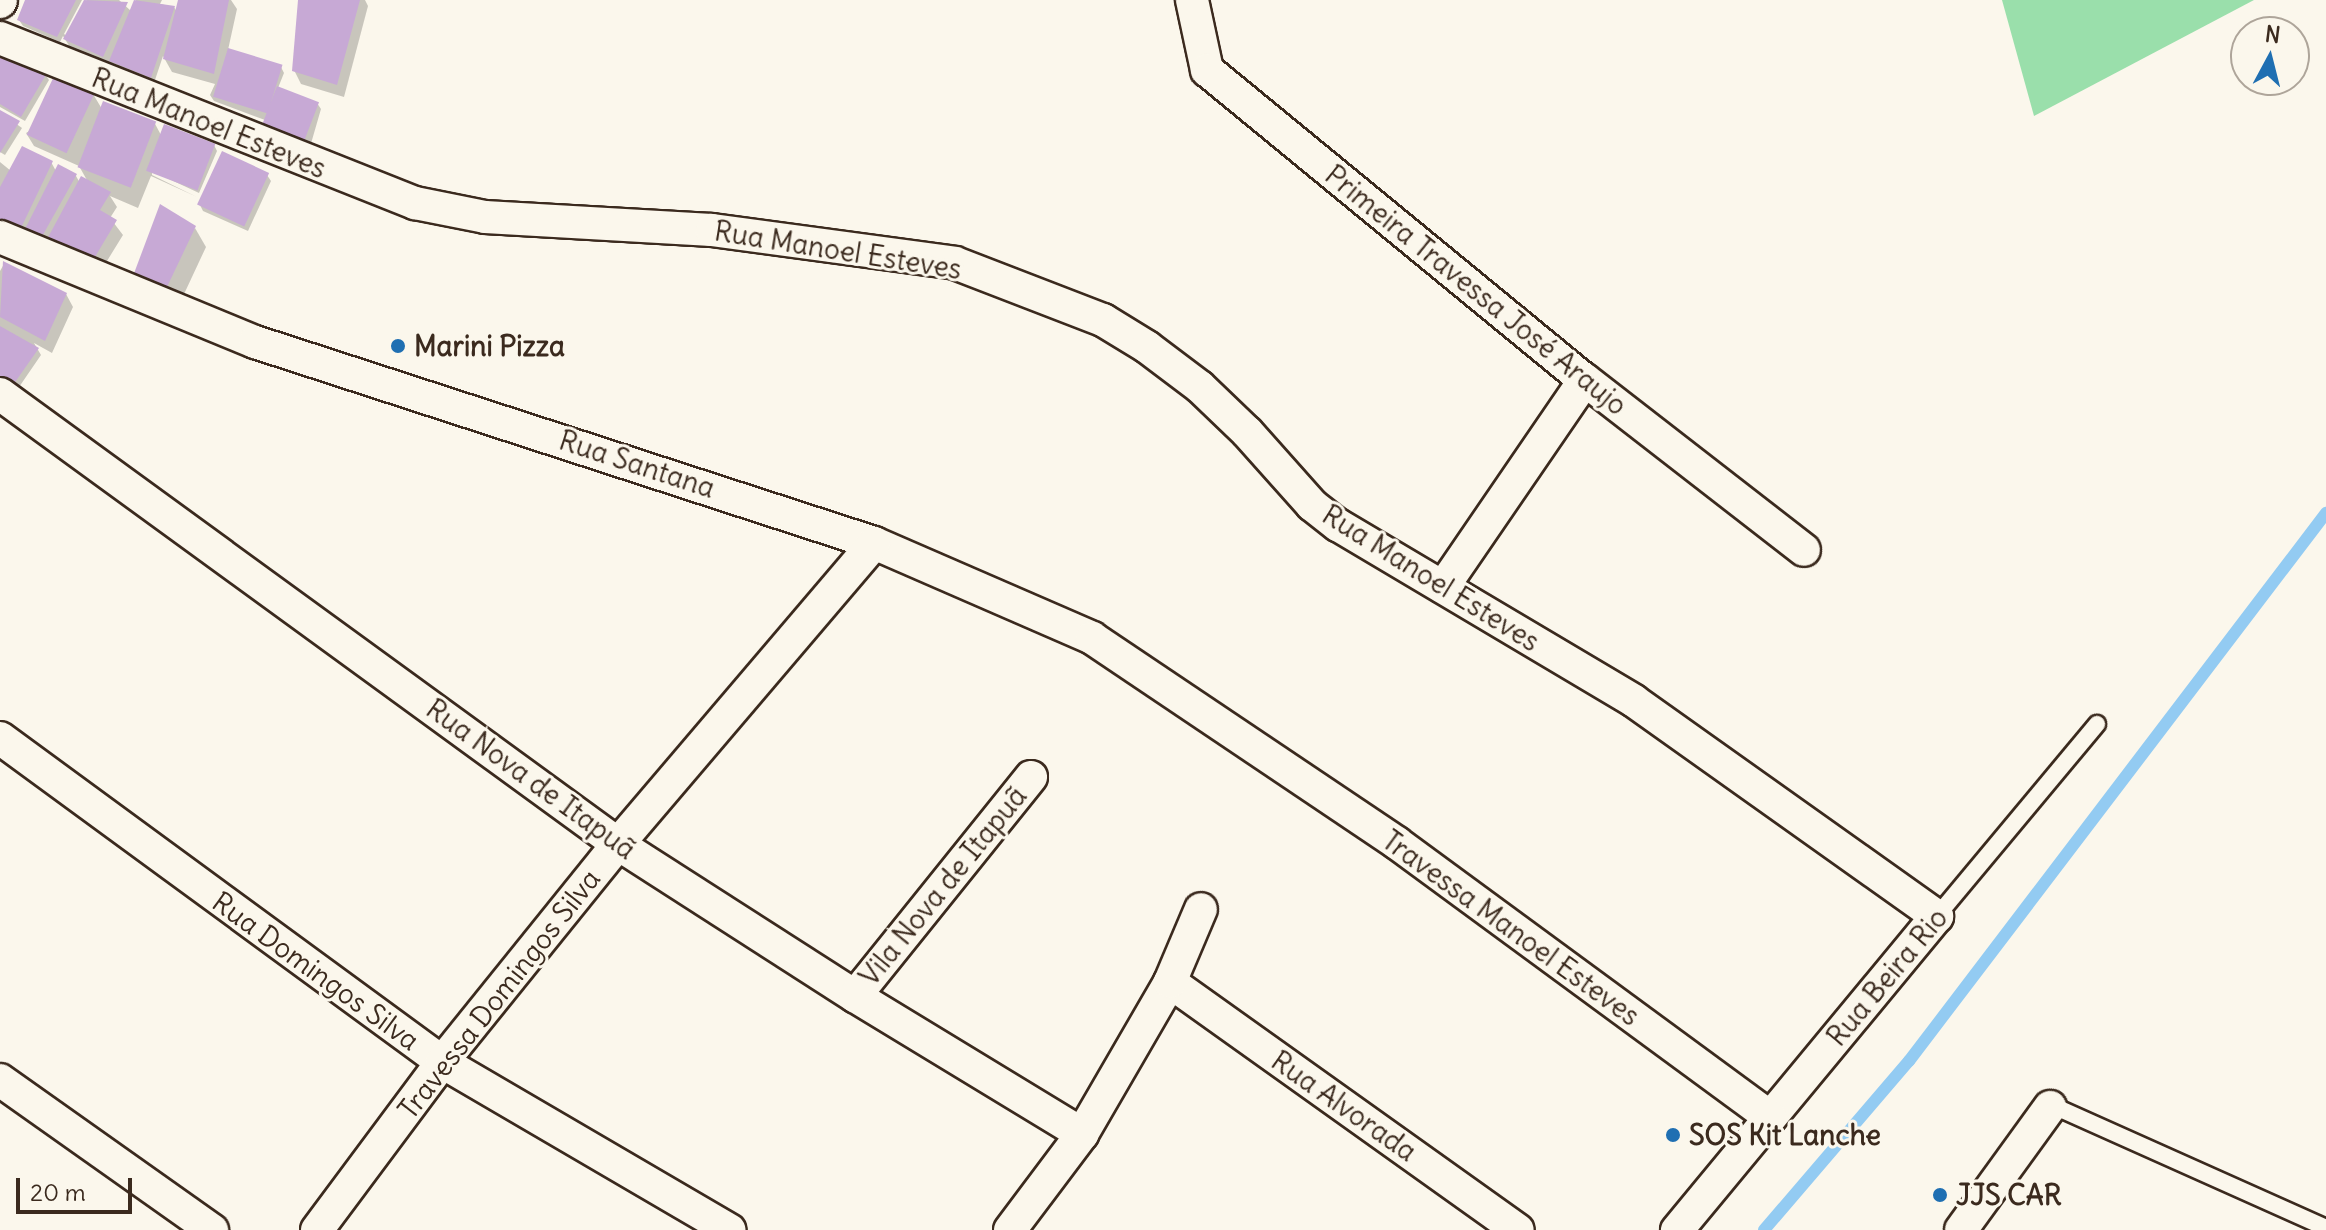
<!DOCTYPE html>
<meta charset="utf-8">
<style>
body{margin:0}
#map{position:relative;width:2326px;height:1230px;overflow:hidden;background:#fbf7ec;font-family:Delius,sans-serif}
div>[style]{position:absolute}
[style*='--x']{left:calc(var(--x)*1px);top:calc(var(--y)*1px);width:calc(var(--w)*1px);rotate:calc(var(--a)*1deg)}
.green>*{inset:0;background:#9adfab}
.shadow>*{inset:0;background:#0003}
.stream>*{height:12px;margin:-6px;padding:0 6px;transform-origin:6px;border-radius:6px;background:#93cbf2}
.building>*{inset:0;background:#c7a9d5;transform-origin:0 0}
.roads{filter:drop-shadow(2px 0 #3b2a1e) drop-shadow(-2px 0 #3b2a1e) drop-shadow(0 2px #3b2a1e) drop-shadow(0 -2px #3b2a1e)}
.service>*{height:16px;margin:-8px;padding:0 8px;transform-origin:8px;border-radius:8px;background:#fbf7ec}
.minor>*{height:32px;margin:-16px;padding:0 16px;transform-origin:16px;border-radius:16px;background:#fbf7ec}
.dots>*{width:22px;height:22px;translate:-50% -50%;box-sizing:border-box;border:4px solid #fbf7ec;border-radius:50%}
span{translate:-50% -50%;white-space:nowrap;text-align:center;line-height:1.15;-webkit-text-stroke:6px #fbf7ec;paint-order:stroke}
.street-label{font-size:28px;color:#3b2a1e}
.poi-label{font-size:28px;color:#3b2a1e;font-weight:700}
.left{translate:0 -50%;text-align:left}
.north{position:absolute;left:2230px;top:16px;width:80px;height:80px;box-sizing:border-box;background:#fbf7ec;border:2px solid #aea59a;border-radius:50%;rotate:7deg;font-size:22px;font-weight:700;line-height:32px;text-align:center;color:#3b2a1e}
.north::after{content:'';display:block;margin:auto;width:28px;height:36px;background:#1f6fb2;clip-path:polygon(50% 0,100% 100%,50% 72%,0 100%)}
.scale{position:absolute;left:16px;top:1178px;width:116px;height:36px;box-sizing:border-box;border:4px solid #3b2a1e;border-top:0;padding-left:10px;font-size:24px;line-height:28px;white-space:nowrap;color:#3b2a1e;-webkit-text-stroke:6px #fbf7ec;paint-order:stroke}
</style>
<div id="map">
<div class="green">
<i style="clip-path:polygon(2002px 0,2254px 0,2034px 116px)"></i>
</div>
<div class="shadow">
<i style="clip-path:polygon(27px 0,82px 0,64px 34px,67px 36px,87px 0,119px 0,131px 11px,136px 0,162px 0,160px 4px,174px 7px,177px 12px,180px 0,231px 0,237px 9px,228px 50px,281px 67px,284px 73px,278px 88px,317px 103px,321px 109px,310px 147px,268px 129px,265px 120px,214px 101px,210px 95px,215px 84px,172px 72px,163px 56px,154px 83px,113px 63px,110px 68px,73px 52px,63px 36px,60px 42px,23px 26px,19px 20px)"></i>
<i style="clip-path:polygon(300px 0,365px 0,368px 6px,344px 97px,301px 84px,294px 70px)"></i>
<i style="clip-path:polygon(0 51px,45px 74px,49px 80px,25px 121px,0 107px)"></i>
<i style="clip-path:polygon(93px 94px,102px 109px,154px 122px,161px 135px,214px 145px,217px 151px,199px 193px,152px 171px,152px 175px,197px 197px,151px 176px,138px 208px,110px 196px,117px 207px,110px 218px,123px 235px,99px 274px,0 230px,0 162px,11px 171px,51px 162px,56px 171px,76px 176px,80px 183px,88px 182px,79px 166px,34px 146px,26px 133px)"></i>
<i style="clip-path:polygon(0 112px,22px 128px,5px 155px,0 152px)"></i>
<i style="clip-path:polygon(267px 175px,271px 181px,248px 231px,203px 211px,200px 205px)"></i>
<i style="clip-path:polygon(195px 228px,206px 247px,178px 307px,146px 295px)"></i>
<i style="clip-path:polygon(4px 264px,66px 294px,73px 307px,52px 353px,34px 343px,41px 355px,17px 390px,0 380px,0 271px)"></i>
</div>
<div class="stream">
<i style="--x:1764;--y:1230;--w:223;--a:-49.4"></i>
<i style="--x:1909;--y:1061;--w:689;--a:-52.73"></i>
</div>
<div class="building">
<i style="clip-path:polygon(25px 0,76px 0,57px 37px,17px 20px)"></i>
<i style="clip-path:polygon(84px 0,128px 2px,103px 57px,63px 39px)"></i>
<i style="clip-path:polygon(134px 0,175px 6px,151px 78px,109px 61px)"></i>
<i style="clip-path:polygon(178px 0,229px 0,214px 74px,163px 59px)"></i>
<i style="clip-path:polygon(298px 0,360px 0,337px 85px,292px 71px)"></i>
<i style="left:228px;top:48px;width:57px;height:51px;rotate:17deg"></i>
<i style="clip-path:polygon(0 49px,47px 73px,21px 117px,0 104px)"></i>
<i style="left:55px;top:74px;width:44px;height:67px;rotate:25deg"></i>
<i style="left:277px;top:86px;width:45px;height:41px;rotate:21deg"></i>
<i style="left:103px;top:101px;width:57px;height:71px;rotate:21deg"></i>
<i style="clip-path:polygon(0 110px,20px 121px,0 153px)"></i>
<i style="left:164px;top:124px;width:55px;height:50px;rotate:21deg"></i>
<i style="clip-path:polygon(22px 146px,53px 161px,20px 230px,0 221px,0 187px)"></i>
<i style="left:222px;top:151px;width:52px;height:59px;rotate:25deg"></i>
<i style="clip-path:polygon(58px 164px,77px 174px,40px 240px,25px 229px)"></i>
<i style="clip-path:polygon(81px 176px,111px 192px,100px 210px,117px 220px,92px 262px,45px 243px)"></i>
<i style="clip-path:polygon(160px 204px,196px 226px,166px 289px,133px 276px)"></i>
<i style="clip-path:polygon(3px 261px,67px 293px,45px 341px,0 317px)"></i>
<i style="clip-path:polygon(0 326px,39px 348px,13px 385px,0 377px)"></i>
</div>
<div class="roads">
<div class="service">
<i style="--x:1937;--y:916;--w:250;--a:-50.2"></i>
<i style="--x:2050;--y:1107;--w:8;--a:7"></i>
<i style="--x:2058;--y:1108;--w:294;--a:24.1"></i>
</div>
<div class="minor">
<i style="--x:1192;--y:0;--w:72;--a:77.9"></i>
<i style="--x:1207;--y:70;--w:489;--a:39.4"></i>
<i style="--x:1585;--y:380;--w:277;--a:37.8"></i>
<i style="--x:0;--y:2;--w:2;--a:-63"></i>
<i style="--x:0;--y:38;--w:447;--a:21.7"></i>
<i style="--x:415;--y:203;--w:71;--a:11.3"></i>
<i style="--x:485;--y:217;--w:227;--a:3.3"></i>
<i style="--x:712;--y:230;--w:245;--a:7.7"></i>
<i style="--x:955;--y:263;--w:159;--a:21.1"></i>
<i style="--x:1103;--y:320;--w:52;--a:31.5"></i>
<i style="--x:1147;--y:347;--w:66;--a:37"></i>
<i style="--x:1200;--y:387;--w:65;--a:43.8"></i>
<i style="--x:1247;--y:432;--w:98;--a:48.3"></i>
<i style="--x:1312;--y:505;--w:33;--a:38"></i>
<i style="--x:1338;--y:525;--w:344;--a:30.7"></i>
<i style="--x:1634;--y:701;--w:372;--a:35.4"></i>
<i style="--x:1937;--y:916;--w:408;--a:129.6"></i>
<i style="--x:0;--y:237;--w:276;--a:22.4"></i>
<i style="--x:255;--y:342;--w:651;--a:17.99"></i>
<i style="--x:874;--y:543;--w:238;--a:23.5"></i>
<i style="--x:1092;--y:638;--w:367;--a:33.9"></i>
<i style="--x:1397;--y:843;--w:463;--a:36.3"></i>
<i style="--x:0;--y:394;--w:764;--a:36.06"></i>
<i style="--x:618;--y:844;--w:282;--a:32.7"></i>
<i style="--x:855;--y:996;--w:266;--a:31.3"></i>
<i style="--x:1443;--y:587;--w:251;--a:-55.6"></i>
<i style="--x:0;--y:738;--w:548;--a:36.24"></i>
<i style="--x:442;--y:1062;--w:333;--a:30.3"></i>
<i style="--x:1170;--y:982;--w:427;--a:35.5"></i>
<i style="--x:855;--y:996;--w:281;--a:-51.2"></i>
<i style="--x:0;--y:1080;--w:260;--a:35.3"></i>
<i style="--x:317;--y:1230;--w:209;--a:-53.3"></i>
<i style="--x:442;--y:1062;--w:280;--a:-51.1"></i>
<i style="--x:618;--y:844;--w:395;--a:-49.6"></i>
<i style="--x:1010;--y:1230;--w:120;--a:-53.1"></i>
<i style="--x:1082;--y:1134;--w:176;--a:-59.9"></i>
<i style="--x:1170;--y:982;--w:79;--a:-67"></i>
<i style="--x:1961;--y:1230;--w:152;--a:-54.1"></i>
</div>
</div>
<div class="dots">
<i style="left:398px;top:346px;background:#1f6fb2"></i>
<i style="left:1673px;top:1135px;background:#1f6fb2"></i>
<i style="left:1940px;top:1195px;background:#1f6fb2"></i>
</div>
<div class="street-label">
<span style="left:209px;top:123px;rotate:22deg">Rua Manoel Esteves</span>
<span style="left:838px;top:250px;rotate:9deg">Rua Manoel Esteves</span>
<span style="left:1476px;top:290px;rotate:39deg">Primeira Travessa José Araujo</span>
<span style="left:637px;top:464px;rotate:18deg">Rua Santana</span>
<span style="left:1431px;top:578px;rotate:32deg">Rua Manoel Esteves</span>
<span style="left:531px;top:779px;rotate:36deg">Rua Nova de Itapuã</span>
<span style="left:943px;top:886px;rotate:-51deg">Vila Nova de Itapuã</span>
<span style="left:1511px;top:928px;rotate:36deg">Travessa Manoel Esteves</span>
<span style="left:316px;top:971px;rotate:36deg">Rua Domingos Silva</span>
<span style="left:1887px;top:977px;rotate:-50deg">Rua Beira Rio</span>
<span style="left:499px;top:994px;rotate:-52deg">Travessa Domingos Silva</span>
<span style="left:1344px;top:1106px;rotate:35deg">Rua Alvorada</span>
</div>
<div class="poi-label">
<span class="left" style="left:414px;top:346px">Marini Pizza</span>
<span class="left" style="left:1689px;top:1135px">SOS Kit Lanche</span>
<span class="left" style="left:1956px;top:1195px">JJS CAR</span>
</div>
<div class="north">N</div>
<div class="scale">20 m</div>
</div>
